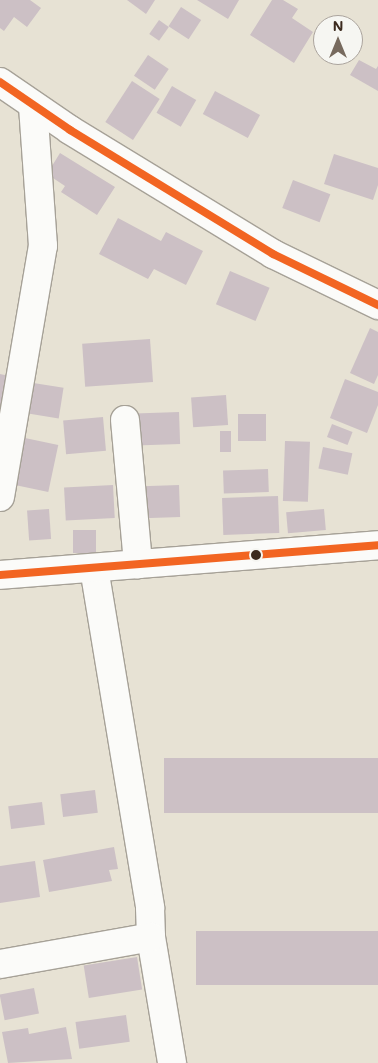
<!DOCTYPE html>
<style>
body{margin:0}
#map{position:relative;width:378px;height:1063px;overflow:hidden;background:#e7e2d4;font-family:Mali,sans-serif}
div>[style]{position:absolute}
[style*='--x']{left:calc(var(--x)*1px);top:calc(var(--y)*1px);width:calc(var(--w)*1px);rotate:calc(var(--a)*1deg)}
.building>*{inset:0;background:#ccc0c5;transform-origin:0 0}
.roads{filter:drop-shadow(1px 0 #a6a197) drop-shadow(-1px 0 #a6a197) drop-shadow(0 1px #a6a197) drop-shadow(0 -1px #a6a197)}
.minor>*{height:28px;margin:-14px;padding:0 14px;transform-origin:14px;border-radius:14px;background:#fbfbf9}
.tertiary>*{height:28px;margin:-14px;padding:0 14px;transform-origin:14px;border-radius:14px;background:#fbfbf9}
.bus-1>*{height:8px;margin:-4px;padding:0 4px;transform-origin:4px;border-radius:4px;background:#f26522}
.dots>*{width:14px;height:14px;translate:-50% -50%;box-sizing:border-box;border:2px solid #f6f6f2;border-radius:50%}
span{translate:-50% -50%;white-space:nowrap;text-align:center;line-height:1.15;-webkit-text-stroke:4.5px #f6f6f2;paint-order:stroke}
.north{position:absolute;left:313px;top:15px;width:50px;height:50px;box-sizing:border-box;background:#f6f6f2;border:1px solid #aba49d;border-radius:50%;rotate:0deg;font-size:14px;font-weight:700;line-height:20px;text-align:center;color:#3b2a1e}
.north::after{content:'';display:block;margin:auto;width:18px;height:22px;background:#776a5e;clip-path:polygon(50% 0,100% 100%,50% 72%,0 100%)}
</style>
<div id="map">
<div class="building">
<i style="clip-path:polygon(0 0,30px 0,41px 8px,27px 27px,14px 17px,4px 31px,0 28px)"></i>
<i style="clip-path:polygon(127px 0,155px 0,146px 14px)"></i>
<i style="clip-path:polygon(197px 0,239px 0,228px 19px)"></i>
<i style="clip-path:polygon(272px 0,283px 0,298px 9px,292px 18px,313px 32px,294px 63px,250px 35px)"></i>
<i style="left:181px;top:7px;width:24px;height:23px;rotate:33deg"></i>
<i style="left:159px;top:20px;width:12px;height:17px;rotate:35deg"></i>
<i style="left:148px;top:55px;width:25px;height:25px;rotate:34deg"></i>
<i style="clip-path:polygon(359px 60px,376px 69px,378px 66px,378px 91px,350px 75px)"></i>
<i style="left:132px;top:81px;width:33px;height:49px;rotate:33deg"></i>
<i style="left:172px;top:86px;width:28px;height:31px;rotate:30deg"></i>
<i style="left:215px;top:91px;width:51px;height:26px;rotate:28deg"></i>
<i style="clip-path:polygon(60px 153px,115px 187px,97px 215px,61px 192px,65px 186px,47px 174px)"></i>
<i style="clip-path:polygon(334px 154px,378px 168px,378px 185px,373px 200px,324px 184px)"></i>
<i style="left:293px;top:180px;width:40px;height:30px;rotate:21deg"></i>
<i style="clip-path:polygon(118px 218px,161px 241px,166px 232px,203px 251px,186px 285px,154px 269px,148px 279px,99px 254px)"></i>
<i style="left:230px;top:271px;width:43px;height:36px;rotate:23deg"></i>
<i style="clip-path:polygon(370px 328px,378px 332px,378px 375px,374px 384px,350px 373px)"></i>
<i style="left:150px;top:339px;width:43px;height:68px;rotate:86deg"></i>
<i style="clip-path:polygon(0 374px,9px 376px,3px 407px,0 406px)"></i>
<i style="clip-path:polygon(345px 379px,378px 392px,378px 405px,367px 433px,330px 418px)"></i>
<i style="left:27px;top:382px;width:37px;height:31px;rotate:9deg"></i>
<i style="left:226px;top:395px;width:30px;height:35px;rotate:86deg"></i>
<i style="left:179px;top:412px;width:32px;height:44px;rotate:88deg"></i>
<i style="left:238px;top:414px;width:28px;height:27px"></i>
<i style="left:103px;top:417px;width:34px;height:40px;rotate:85deg"></i>
<i style="left:332px;top:424px;width:22px;height:14px;rotate:21deg"></i>
<i style="left:220px;top:431px;width:11px;height:21px"></i>
<i style="left:25px;top:438px;width:34px;height:48px;rotate:12deg"></i>
<i style="left:285px;top:441px;width:25px;height:60px;rotate:2deg"></i>
<i style="left:323px;top:447px;width:30px;height:22px;rotate:12deg"></i>
<i style="left:268px;top:469px;width:23px;height:45px;rotate:88deg"></i>
<i style="left:113px;top:485px;width:33px;height:49px;rotate:87deg"></i>
<i style="left:179px;top:485px;width:32px;height:44px;rotate:88deg"></i>
<i style="left:278px;top:496px;width:37px;height:56px;rotate:88deg"></i>
<i style="left:49px;top:509px;width:30px;height:22px;rotate:86deg"></i>
<i style="left:324px;top:509px;width:21px;height:38px;rotate:85deg"></i>
<i style="left:73px;top:530px;width:23px;height:23px"></i>
<i style="left:378px;top:758px;width:55px;height:214px;rotate:90deg"></i>
<i style="left:95px;top:790px;width:23px;height:35px;rotate:83deg"></i>
<i style="left:42px;top:802px;width:23px;height:34px;rotate:83deg"></i>
<i style="clip-path:polygon(114px 847px,118px 869px,109px 870px,112px 881px,49px 892px,43px 860px)"></i>
<i style="clip-path:polygon(35px 861px,40px 897px,0 903px,0 866px)"></i>
<i style="left:378px;top:931px;width:54px;height:182px;rotate:90deg"></i>
<i style="left:137px;top:957px;width:33px;height:54px;rotate:81deg"></i>
<i style="left:34px;top:988px;width:26px;height:35px;rotate:79deg"></i>
<i style="left:126px;top:1015px;width:27px;height:51px;rotate:82deg"></i>
<i style="clip-path:polygon(66px 1027px,72px 1059px,8px 1063px,2px 1032px,28px 1028px,29px 1034px)"></i>
</div>
<div class="roads">
<div class="minor">
<i style="--x:125;--y:420;--w:145;--a:84.8"></i>
<i style="--x:0;--y:497;--w:255;--a:-80.3"></i>
<i style="--x:43;--y:246;--w:141;--a:-94.1"></i>
<i style="--x:94;--y:568;--w:345;--a:80.6"></i>
<i style="--x:150;--y:908;--w:29;--a:88"></i>
<i style="--x:151;--y:937;--w:128;--a:80.5"></i>
<i style="--x:0;--y:575;--w:379;--a:-4.5"></i>
<i style="--x:0;--y:964;--w:153;--a:-10.1"></i>
</div>
<div class="tertiary">
<i style="--x:0;--y:82;--w:85;--a:34.4"></i>
<i style="--x:70;--y:130;--w:238;--a:31.4"></i>
<i style="--x:273;--y:254;--w:117;--a:25.9"></i>
</div>
</div>
<div class="bus-1">
<i style="--x:0;--y:82;--w:85;--a:34.4"></i>
<i style="--x:70;--y:130;--w:238;--a:31.4"></i>
<i style="--x:273;--y:254;--w:117;--a:25.9"></i>
<i style="--x:0;--y:575;--w:379;--a:-4.5"></i>
</div>
<div class="dots">
<i style="left:256px;top:555px;background:#3b2a1e"></i>
</div>
<div class="north">N</div>
</div>
